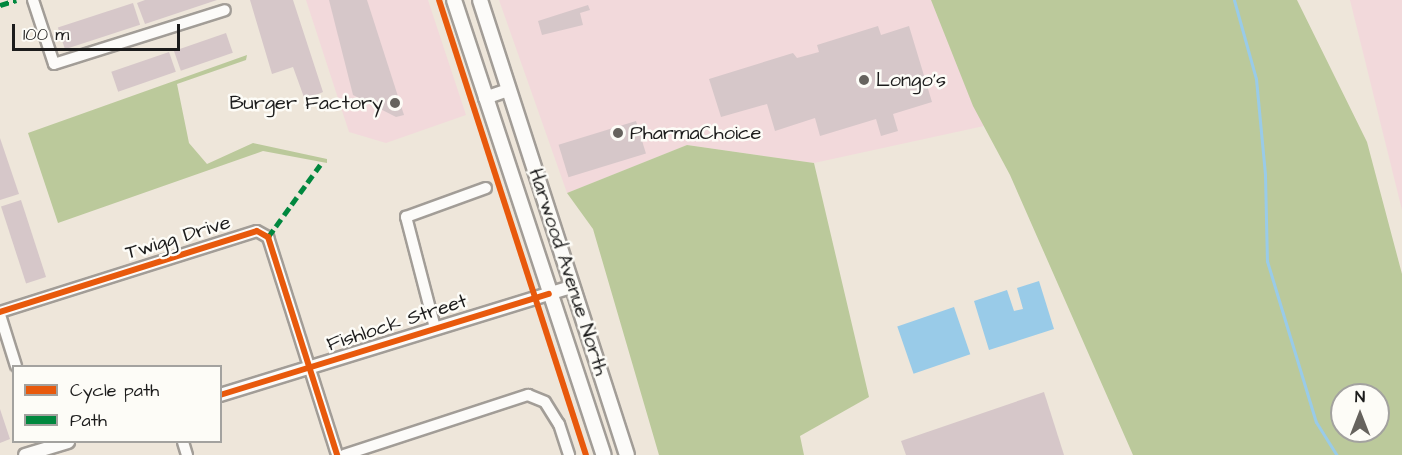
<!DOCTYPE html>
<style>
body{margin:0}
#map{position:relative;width:1402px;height:455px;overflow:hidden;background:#eee6da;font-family:"Architects Daughter",sans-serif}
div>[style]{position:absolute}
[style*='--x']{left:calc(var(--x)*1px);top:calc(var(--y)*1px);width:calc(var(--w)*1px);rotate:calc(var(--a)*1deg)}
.built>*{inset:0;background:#f2d9db}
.forest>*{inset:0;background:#bbc99b}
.water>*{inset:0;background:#99cbe8;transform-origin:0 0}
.stream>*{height:3px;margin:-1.5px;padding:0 1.5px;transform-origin:1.5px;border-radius:1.5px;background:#99cbe8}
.building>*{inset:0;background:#d6c7c9;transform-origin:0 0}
.roads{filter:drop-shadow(2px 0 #a29d97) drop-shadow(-2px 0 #a29d97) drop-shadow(0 2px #a29d97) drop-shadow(0 -2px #a29d97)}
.minor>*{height:10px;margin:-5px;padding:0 5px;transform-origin:5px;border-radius:5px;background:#fcfbf9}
.tertiary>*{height:12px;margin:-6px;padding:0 6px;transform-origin:6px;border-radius:6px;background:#fcfbf9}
.secondary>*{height:14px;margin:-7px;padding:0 7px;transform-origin:7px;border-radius:7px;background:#fcfbf9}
.quiet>*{height:4.5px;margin-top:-2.25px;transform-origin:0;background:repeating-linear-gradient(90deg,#00873e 0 9px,transparent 0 13.5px)}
.cycleway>*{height:6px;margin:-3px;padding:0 3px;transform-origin:3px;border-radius:3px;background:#e8590c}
.dots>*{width:16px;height:16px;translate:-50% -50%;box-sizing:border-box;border:3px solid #fdfcf7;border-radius:50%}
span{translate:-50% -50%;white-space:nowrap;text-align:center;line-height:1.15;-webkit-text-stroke:5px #fdfcf7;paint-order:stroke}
.poi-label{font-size:20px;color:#1c1c1c}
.left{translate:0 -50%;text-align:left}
.right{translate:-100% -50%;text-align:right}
.street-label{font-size:20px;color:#1c1c1c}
.legend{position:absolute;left:12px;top:365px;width:210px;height:78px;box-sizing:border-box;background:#fdfcf7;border:2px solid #a3a29f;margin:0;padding:8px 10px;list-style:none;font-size:18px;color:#1c1c1c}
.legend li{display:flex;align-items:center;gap:12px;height:30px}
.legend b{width:30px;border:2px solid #a3a29f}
.north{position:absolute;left:1330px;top:383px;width:60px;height:60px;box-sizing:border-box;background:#fdfcf7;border:2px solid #a3a29f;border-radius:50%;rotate:0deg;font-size:16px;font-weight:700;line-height:24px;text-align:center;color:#1c1c1c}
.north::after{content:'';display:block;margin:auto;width:21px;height:27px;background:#66635e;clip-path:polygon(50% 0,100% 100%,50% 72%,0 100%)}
.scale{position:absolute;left:12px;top:24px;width:168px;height:27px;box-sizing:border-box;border:3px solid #1c1c1c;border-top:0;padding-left:8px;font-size:18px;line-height:21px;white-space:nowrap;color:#1c1c1c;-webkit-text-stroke:4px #fdfcf7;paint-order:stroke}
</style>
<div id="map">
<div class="built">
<i style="clip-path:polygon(306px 0,428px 0,466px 115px,386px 143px,349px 132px)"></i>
<i style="clip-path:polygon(499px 0,932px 0,984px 126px,814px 163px,687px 145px,567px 193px)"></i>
<i style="clip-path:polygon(1350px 0,1402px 0,1402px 210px)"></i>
</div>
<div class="forest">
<i style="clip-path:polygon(evenodd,931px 0,1297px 0,1367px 142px,1402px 274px,1402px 455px,1133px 455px,1010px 175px,973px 106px,931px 0,1342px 395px,1378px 395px,1378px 431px,1342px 431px,1342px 395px)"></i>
<i style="clip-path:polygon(247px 55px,246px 60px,177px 84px,189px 143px,207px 164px,253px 143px,327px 159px,327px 163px,263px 151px,58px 223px,28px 133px)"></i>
<i style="clip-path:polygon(687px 145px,814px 163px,869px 397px,800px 436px,804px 455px,659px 455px,593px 229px,567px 193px)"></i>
</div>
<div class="water">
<i style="clip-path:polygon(1039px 281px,1054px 329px,989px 350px,974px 301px,1007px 290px,1014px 311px,1023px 309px,1017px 288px)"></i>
<i style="left:954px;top:307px;width:50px;height:60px;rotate:71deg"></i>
</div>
<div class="stream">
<i style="--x:1234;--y:0;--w:82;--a:74.4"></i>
<i style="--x:1256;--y:79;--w:96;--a:84.6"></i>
<i style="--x:1265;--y:175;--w:86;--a:88.7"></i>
<i style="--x:1267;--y:261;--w:168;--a:73.1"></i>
<i style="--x:1316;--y:422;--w:39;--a:58"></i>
</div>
<div class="building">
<i style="clip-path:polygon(145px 0,217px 0,145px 24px,137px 3px)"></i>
<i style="clip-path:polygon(250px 0,293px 0,323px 92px,305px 100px,293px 67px,272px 74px)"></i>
<i style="clip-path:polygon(329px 0,367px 0,404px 115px,396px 117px,353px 95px)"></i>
<i style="left:133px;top:3px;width:23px;height:79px;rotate:72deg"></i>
<i style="clip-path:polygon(588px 5px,590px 10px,580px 13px,583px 25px,542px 35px,538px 21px)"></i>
<i style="clip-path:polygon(878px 26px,881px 35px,909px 26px,932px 102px,893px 114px,898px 131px,881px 136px,876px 119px,820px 136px,815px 118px,775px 131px,767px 104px,721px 117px,709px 79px,793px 53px,797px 58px,819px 52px,817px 45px)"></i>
<i style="left:226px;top:33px;width:21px;height:55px;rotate:71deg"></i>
<i style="left:169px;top:52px;width:21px;height:61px;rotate:71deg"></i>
<i style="left:636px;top:121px;width:34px;height:81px;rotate:73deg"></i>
<i style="clip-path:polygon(0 138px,19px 194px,0 200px)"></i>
<i style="left:21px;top:200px;width:81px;height:21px;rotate:72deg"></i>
<i style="clip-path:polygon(1044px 392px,1064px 455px,906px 455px,901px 441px)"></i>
<i style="clip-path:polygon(0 409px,10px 439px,0 443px)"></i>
</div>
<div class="roads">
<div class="minor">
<i style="--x:33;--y:0;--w:67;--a:71.8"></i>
<i style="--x:54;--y:64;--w:179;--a:-17.5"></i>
<i style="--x:0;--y:312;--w:269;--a:-17.5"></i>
<i style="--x:257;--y:231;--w:13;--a:29"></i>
<i style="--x:268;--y:237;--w:229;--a:72.4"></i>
<i style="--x:0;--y:315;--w:53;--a:72.6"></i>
<i style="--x:435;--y:328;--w:115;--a:-104.6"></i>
<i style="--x:406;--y:217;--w:85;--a:-19.9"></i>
<i style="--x:183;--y:442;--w:14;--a:73"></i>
<i style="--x:344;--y:455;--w:194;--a:-18.1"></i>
<i style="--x:528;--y:395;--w:18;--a:22"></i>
<i style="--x:545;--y:402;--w:26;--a:58"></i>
<i style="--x:559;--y:424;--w:33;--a:72"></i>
</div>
<div class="tertiary">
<i style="--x:485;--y:98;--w:24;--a:-19"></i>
<i style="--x:220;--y:395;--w:368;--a:-17.1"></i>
<i style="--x:25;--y:455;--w:45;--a:-16.8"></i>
</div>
<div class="secondary">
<i style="--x:454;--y:0;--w:479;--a:71.8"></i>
<i style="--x:480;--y:0;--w:478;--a:72.1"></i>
</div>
</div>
<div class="quiet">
<i style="--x:0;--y:5;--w:17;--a:-17"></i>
<i style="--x:268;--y:237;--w:89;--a:-54.2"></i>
</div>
<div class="cycleway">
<i style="--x:439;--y:0;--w:478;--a:72.1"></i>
<i style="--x:0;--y:312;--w:269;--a:-17.5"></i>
<i style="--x:257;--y:231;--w:13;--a:29"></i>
<i style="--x:268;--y:237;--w:229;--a:72.4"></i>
<i style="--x:220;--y:395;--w:344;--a:-17.1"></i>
</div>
<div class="dots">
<i style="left:864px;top:80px;background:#66635e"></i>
<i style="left:395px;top:103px;background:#66635e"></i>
<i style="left:618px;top:133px;background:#66635e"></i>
</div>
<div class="poi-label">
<span class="left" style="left:876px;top:80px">Longo's</span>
<span class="right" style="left:383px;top:103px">Burger Factory</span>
<span class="left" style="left:630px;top:133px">PharmaChoice</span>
</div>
<div class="street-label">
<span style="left:178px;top:238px;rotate:-17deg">Twigg Drive</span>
<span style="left:568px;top:272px;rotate:72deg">Harwood Avenue North</span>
<span style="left:397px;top:323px;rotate:-18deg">Fishlock Street</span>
</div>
<ul class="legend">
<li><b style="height:8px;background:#e8590c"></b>Cycle path</li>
<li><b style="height:8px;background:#00873e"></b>Path</li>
</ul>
<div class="north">N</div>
<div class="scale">100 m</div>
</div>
